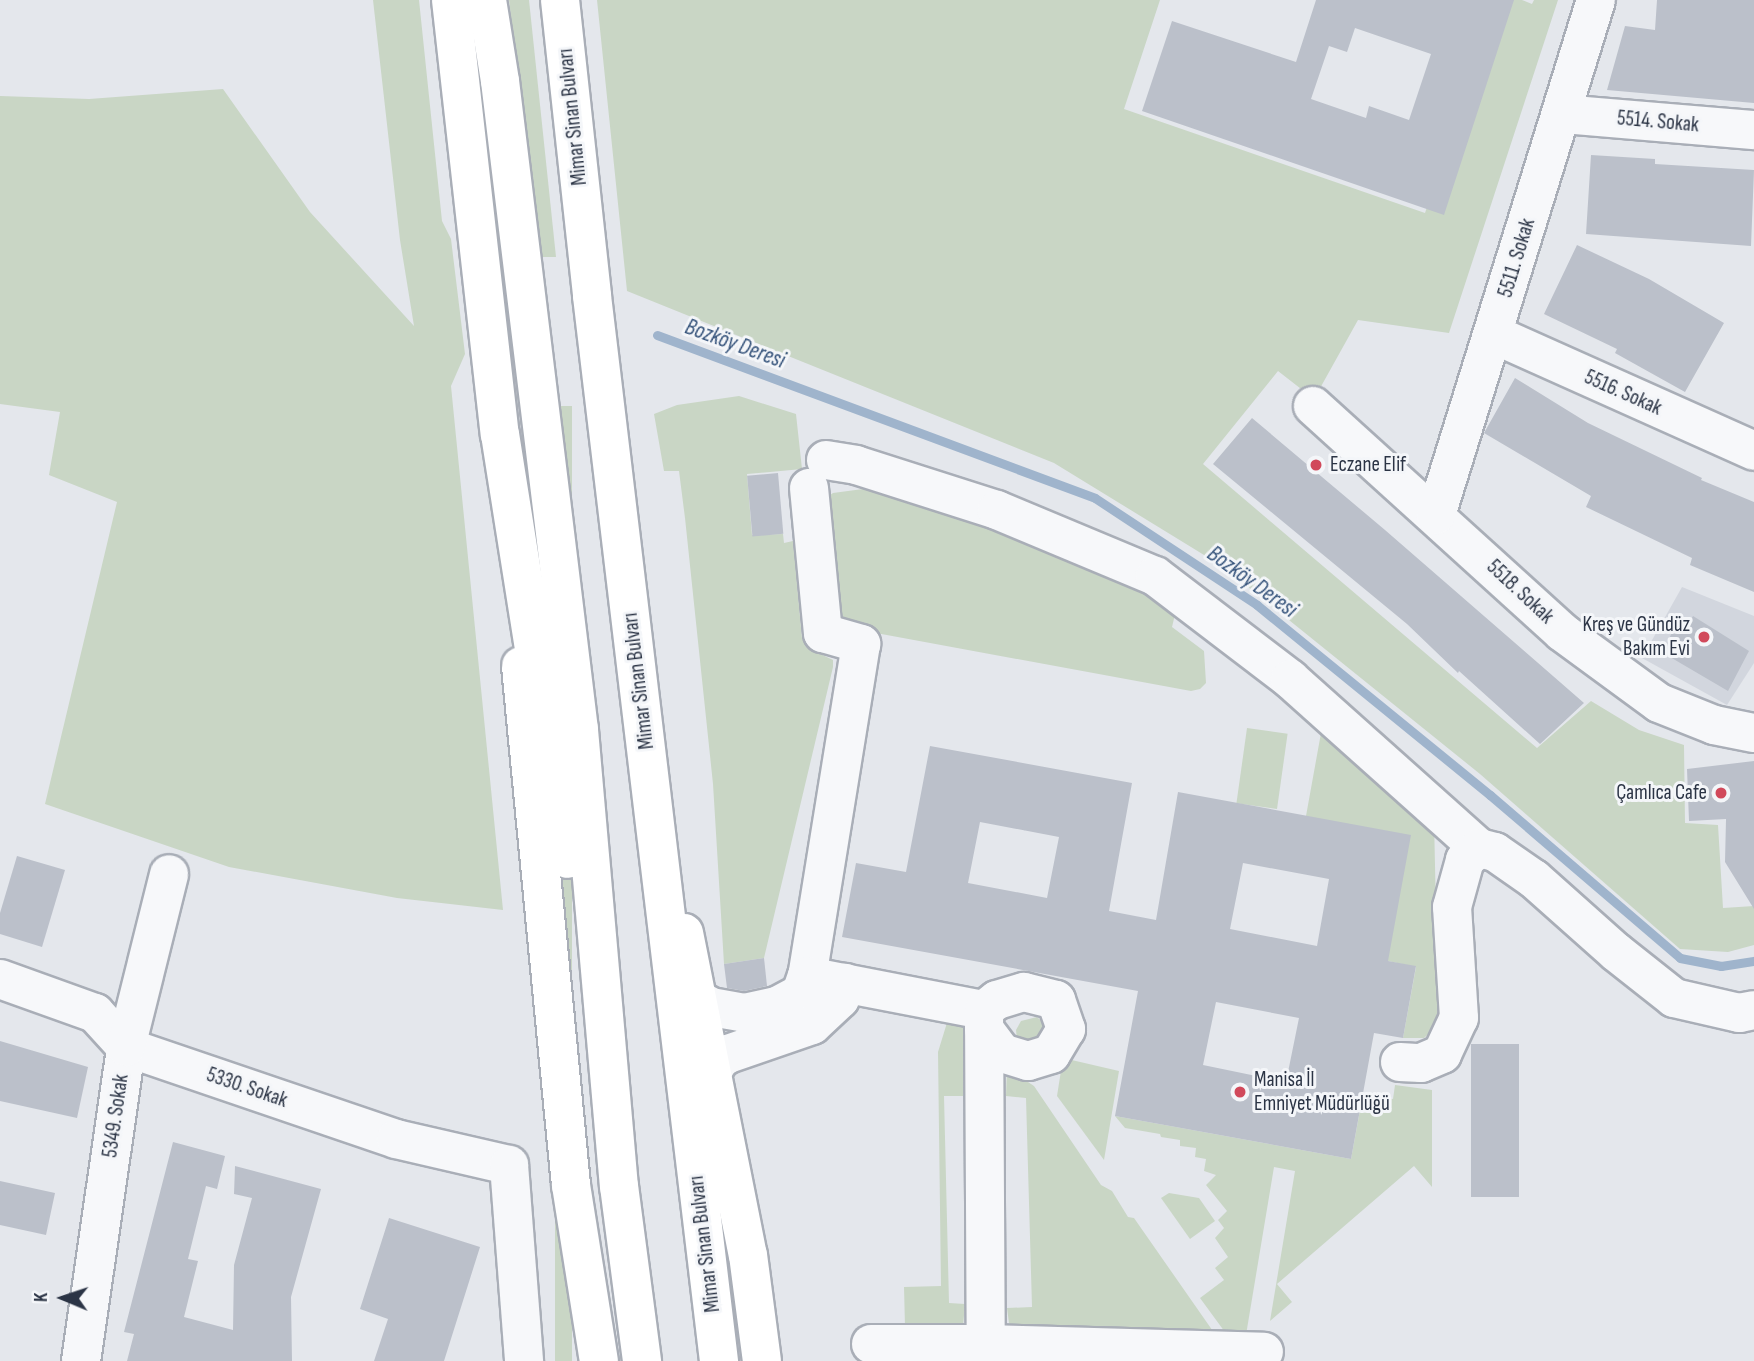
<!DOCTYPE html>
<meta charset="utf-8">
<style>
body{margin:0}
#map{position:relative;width:1754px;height:1361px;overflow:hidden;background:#e4e7ec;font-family:"Sofia Sans Condensed",sans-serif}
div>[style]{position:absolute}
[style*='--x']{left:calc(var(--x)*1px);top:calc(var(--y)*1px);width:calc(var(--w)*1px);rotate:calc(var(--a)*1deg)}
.built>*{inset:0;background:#d2d6de}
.green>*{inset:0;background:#c9d6c5;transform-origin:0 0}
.stream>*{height:9px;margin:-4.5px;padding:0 4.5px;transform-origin:4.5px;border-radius:4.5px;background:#9fb4cc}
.building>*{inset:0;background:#bbc0ca;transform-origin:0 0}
.roads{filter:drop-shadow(2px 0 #a9aeb7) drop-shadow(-2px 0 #a9aeb7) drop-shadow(0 2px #a9aeb7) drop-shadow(0 -2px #a9aeb7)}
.minor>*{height:38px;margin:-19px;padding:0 19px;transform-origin:19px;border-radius:19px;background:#f7f8fa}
.major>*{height:38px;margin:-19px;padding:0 19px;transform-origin:19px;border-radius:19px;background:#fff}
.highway>*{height:38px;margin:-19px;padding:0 19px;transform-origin:19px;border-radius:19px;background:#fff}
.dots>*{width:19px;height:19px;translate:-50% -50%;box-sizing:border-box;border:4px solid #f4f6f9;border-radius:50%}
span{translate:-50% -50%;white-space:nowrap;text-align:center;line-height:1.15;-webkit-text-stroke:6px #f4f6f9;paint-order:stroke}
.street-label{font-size:21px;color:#2b3445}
.poi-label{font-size:21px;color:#2b3445}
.left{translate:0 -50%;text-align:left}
.right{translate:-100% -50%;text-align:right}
.water-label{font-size:23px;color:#34527a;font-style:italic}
.north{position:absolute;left:28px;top:1263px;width:70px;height:70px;-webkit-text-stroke:5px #f4f6f9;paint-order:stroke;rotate:272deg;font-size:19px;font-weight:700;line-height:28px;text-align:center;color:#2b3445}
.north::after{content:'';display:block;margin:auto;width:24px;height:32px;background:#2b3445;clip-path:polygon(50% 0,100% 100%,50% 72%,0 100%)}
</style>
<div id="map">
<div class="built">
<i style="clip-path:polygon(1682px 587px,1754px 616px,1754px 663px,1727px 705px,1642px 658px)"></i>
</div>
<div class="green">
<i style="clip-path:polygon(373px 0,419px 0,442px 221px,451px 239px,465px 354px,451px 386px,503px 910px,397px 898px,229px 867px,45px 804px,117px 502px,49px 475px,60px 412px,0 404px,0 96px,89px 99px,223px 89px,310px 212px,414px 326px,400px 240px)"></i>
<i style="clip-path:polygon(509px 0,529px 0,556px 257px,541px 257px,535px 232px)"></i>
<i style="clip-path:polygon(597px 0,1160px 0,1124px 109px,1425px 213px,1495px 0,1522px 0,1532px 4px,1534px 0,1558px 0,1449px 333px,1358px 320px,1314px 399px,1278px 371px,1203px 464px,1537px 748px,1591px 701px,1639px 730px,1684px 745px,1685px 823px,1718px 825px,1723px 908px,1754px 906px,1754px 945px,1728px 952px,1680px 949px,1480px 774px,1222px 566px,1054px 463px,627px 291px)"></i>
<i style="clip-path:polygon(739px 396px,796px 414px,802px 469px,747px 474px,752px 535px,783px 534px,784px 543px,793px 541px,802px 638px,806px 647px,833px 660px,833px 667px,764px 958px,724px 964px,713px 784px,685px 518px,679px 471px,664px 471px,654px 414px,677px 405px)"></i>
<i style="left:555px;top:406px;width:17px;height:961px"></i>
<i style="clip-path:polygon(863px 489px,929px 502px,1178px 602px,1172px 627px,1204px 651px,1206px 683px,1200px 689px,1191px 691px,876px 633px,840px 622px,826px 498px,833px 493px)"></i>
<i style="left:1247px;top:728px;width:41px;height:76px;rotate:8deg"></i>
<i style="clip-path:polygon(1327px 730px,1434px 819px,1438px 1005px,1437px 1026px,1424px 1038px,1403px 1038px,1416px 967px,1388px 961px,1306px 816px,1321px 733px)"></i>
<i style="clip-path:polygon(950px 1013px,963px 1014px,963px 1096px,944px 1096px,949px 1303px,965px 1304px,963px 1327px,905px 1327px,904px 1287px,941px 1286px,938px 1052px)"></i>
<i style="clip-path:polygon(1037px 1017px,1045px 1024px,1044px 1045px,1017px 1040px,1016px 1030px,1021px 1021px)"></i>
<i style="clip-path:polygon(1063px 1058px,1119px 1071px,1104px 1160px,1057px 1096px)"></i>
<i style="clip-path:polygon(1007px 1068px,1034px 1086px,1101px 1185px,1112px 1191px,1128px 1217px,1134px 1218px,1217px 1337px,1016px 1327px,1009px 1323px,1007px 1308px,1032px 1307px,1026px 1098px,1006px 1096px)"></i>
<i style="clip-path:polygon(1395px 1085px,1432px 1090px,1432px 1187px,1414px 1166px,1277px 1284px,1292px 1302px,1270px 1321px,1295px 1171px,1274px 1167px,1245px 1341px,1230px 1339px,1200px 1298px,1224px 1280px,1215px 1268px,1228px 1257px,1215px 1238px,1224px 1228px,1218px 1220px,1227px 1211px,1206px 1185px,1216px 1175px,1204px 1171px,1206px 1159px,1195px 1157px,1196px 1148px,1180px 1146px,1180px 1140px,1161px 1137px,1160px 1134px,1125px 1128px,1115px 1116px,1351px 1159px,1363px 1094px,1393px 1099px)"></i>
<i style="clip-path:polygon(1169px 1193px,1199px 1198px,1215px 1221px,1190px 1239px,1161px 1198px)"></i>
</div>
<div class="stream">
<i style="--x:657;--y:335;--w:467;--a:20.4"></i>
<i style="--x:1095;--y:498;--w:194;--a:33.4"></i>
<i style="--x:1257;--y:605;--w:301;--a:39.2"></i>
<i style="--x:1490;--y:795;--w:250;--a:40.6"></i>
<i style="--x:1680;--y:958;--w:42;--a:11"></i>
<i style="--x:1721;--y:966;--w:33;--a:-9"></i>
</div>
<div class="building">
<i style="clip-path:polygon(evenodd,1316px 0,1514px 0,1444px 215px,1142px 111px,1172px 21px,1296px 62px,1316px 0,1355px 28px,1431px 54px,1409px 120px,1369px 106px,1366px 118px,1311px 99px,1329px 46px,1347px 52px,1355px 28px)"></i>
<i style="clip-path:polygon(1657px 0,1754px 0,1754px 103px,1607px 90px,1625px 26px,1655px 30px)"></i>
<i style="clip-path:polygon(1591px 155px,1655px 159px,1655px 164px,1754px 170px,1751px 246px,1586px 234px)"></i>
<i style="clip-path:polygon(1577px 245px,1649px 279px,1724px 323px,1685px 392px,1615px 353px,1617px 349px,1544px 314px)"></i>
<i style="clip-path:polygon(1515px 378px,1588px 423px,1702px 478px,1701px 480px,1754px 502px,1754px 592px,1690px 565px,1692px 558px,1586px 507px,1591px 496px,1484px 433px)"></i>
<i style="clip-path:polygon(1252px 418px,1385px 530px,1584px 703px,1540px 744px,1459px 671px,1458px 673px,1407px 624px,1213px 464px)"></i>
<i style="left:778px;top:473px;width:61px;height:31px;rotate:85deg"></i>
<i style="clip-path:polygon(1693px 616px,1749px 651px,1728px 691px,1670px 657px,1672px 653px,1665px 647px,1679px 618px,1688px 625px)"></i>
<i style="clip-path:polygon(evenodd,930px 746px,1132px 783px,1109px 911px,1156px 920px,1178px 792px,1411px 835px,1388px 961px,1416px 966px,1403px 1038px,1374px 1033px,1351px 1159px,1115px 1116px,1138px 991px,842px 937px,856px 863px,906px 872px,930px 746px,980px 822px,1059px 837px,1047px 898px,968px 883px,980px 822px,930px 746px,1243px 863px,1329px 879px,1317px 946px,1230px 929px,1243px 863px,930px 746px,1216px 1002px,1299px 1018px,1286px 1082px,1203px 1065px,1216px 1002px)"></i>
<i style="clip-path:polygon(1754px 761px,1754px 909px,1725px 862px,1726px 819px,1689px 821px,1687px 769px)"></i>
<i style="clip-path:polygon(17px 856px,65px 870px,42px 947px,0 934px,0 913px)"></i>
<i style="clip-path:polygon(764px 958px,767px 986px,744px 991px,727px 988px,724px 964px)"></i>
<i style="clip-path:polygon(0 1041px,88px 1067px,77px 1118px,0 1101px)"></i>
<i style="left:1471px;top:1044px;width:48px;height:153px"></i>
<i style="clip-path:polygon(173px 1142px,225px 1156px,217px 1189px,206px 1186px,188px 1259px,198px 1261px,184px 1317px,233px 1330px,234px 1265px,252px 1198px,234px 1194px,235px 1166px,321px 1189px,291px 1297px,292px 1361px,127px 1361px,134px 1334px,124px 1332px)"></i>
<i style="clip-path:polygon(0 1181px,55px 1193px,46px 1235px,0 1225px)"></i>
<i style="clip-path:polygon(389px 1218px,480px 1247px,444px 1361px,374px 1361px,388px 1319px,360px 1309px)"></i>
</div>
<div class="roads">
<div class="minor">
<i style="--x:1562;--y:114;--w:193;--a:4.8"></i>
<i style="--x:1493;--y:334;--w:286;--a:24.1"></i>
<i style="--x:1313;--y:406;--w:336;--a:42.2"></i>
<i style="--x:1562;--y:632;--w:120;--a:36.2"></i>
<i style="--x:1659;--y:703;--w:59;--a:21.8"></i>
<i style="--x:1714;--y:725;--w:41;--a:11.3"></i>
<i style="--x:826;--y:460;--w:30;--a:9"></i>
<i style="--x:856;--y:465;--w:148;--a:17.7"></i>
<i style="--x:997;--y:510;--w:171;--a:22.7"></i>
<i style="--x:1155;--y:576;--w:170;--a:37.3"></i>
<i style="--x:1290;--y:679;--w:254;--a:41.8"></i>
<i style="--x:809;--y:488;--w:146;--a:84.5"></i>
<i style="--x:823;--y:633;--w:40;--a:16"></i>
<i style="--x:861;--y:644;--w:336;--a:99.2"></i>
<i style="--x:807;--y:976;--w:180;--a:10.9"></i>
<i style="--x:984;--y:1010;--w:334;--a:89.7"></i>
<i style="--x:986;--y:1344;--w:278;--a:1.6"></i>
<i style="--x:1436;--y:515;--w:539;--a:-72.74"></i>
<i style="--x:0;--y:979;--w:101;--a:19.7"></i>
<i style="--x:95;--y:1013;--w:46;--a:47.6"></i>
<i style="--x:126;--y:1047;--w:285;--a:18.8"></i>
<i style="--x:396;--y:1139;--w:116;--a:13"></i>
<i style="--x:509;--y:1165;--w:197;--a:85.6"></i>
<i style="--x:696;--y:998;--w:17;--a:31"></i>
<i style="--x:711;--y:1007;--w:34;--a:10"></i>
<i style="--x:744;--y:1013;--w:34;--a:-12"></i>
<i style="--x:777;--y:1006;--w:27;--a:-28"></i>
<i style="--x:801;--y:993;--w:18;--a:-71"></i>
<i style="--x:984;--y:1010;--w:16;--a:-38"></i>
<i style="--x:997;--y:1000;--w:28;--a:-17"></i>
<i style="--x:1024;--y:992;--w:33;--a:14"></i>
<i style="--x:1056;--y:1000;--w:31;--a:71"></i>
<i style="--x:1066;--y:1029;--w:29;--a:121"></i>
<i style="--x:1051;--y:1054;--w:24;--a:163"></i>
<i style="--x:1028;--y:1061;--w:27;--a:-163"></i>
<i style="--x:1002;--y:1053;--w:30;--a:-127"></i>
<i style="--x:1400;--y:1062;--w:21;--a:3"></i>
<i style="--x:1421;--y:1063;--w:23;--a:-23"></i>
<i style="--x:1442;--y:1054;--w:40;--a:-65"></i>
<i style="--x:1459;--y:1018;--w:111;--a:-93.6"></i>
<i style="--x:1452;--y:907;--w:49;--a:-74.5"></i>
<i style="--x:1465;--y:860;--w:18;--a:-41"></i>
<i style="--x:1479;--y:848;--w:16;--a:14"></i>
<i style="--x:1495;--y:852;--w:47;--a:34.7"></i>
<i style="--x:1534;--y:879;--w:110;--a:41.7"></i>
<i style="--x:1616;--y:952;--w:74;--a:38.4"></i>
<i style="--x:1674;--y:998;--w:67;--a:13"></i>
<i style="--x:1739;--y:1013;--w:15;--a:-11"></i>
<i style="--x:711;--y:1074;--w:16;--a:-60"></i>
<i style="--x:719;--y:1060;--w:11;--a:-34"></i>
<i style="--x:728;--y:1054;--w:89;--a:-19"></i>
<i style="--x:812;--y:1025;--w:38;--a:-43"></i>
<i style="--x:840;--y:999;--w:17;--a:-73"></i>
<i style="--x:871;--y:1344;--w:115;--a:0"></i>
<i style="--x:81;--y:1361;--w:317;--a:-81.8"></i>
<i style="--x:126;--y:1047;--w:178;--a:-76"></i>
</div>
<div class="major">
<i style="--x:521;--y:666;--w:521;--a:84.5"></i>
<i style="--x:571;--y:1185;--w:178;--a:81"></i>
<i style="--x:684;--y:933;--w:328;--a:78.8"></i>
<i style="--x:748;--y:1255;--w:107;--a:82.5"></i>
</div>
<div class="highway">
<i style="--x:451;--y:0;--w:437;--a:83.6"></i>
<i style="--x:500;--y:434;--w:430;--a:81"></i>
<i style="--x:487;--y:0;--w:82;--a:80.9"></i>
<i style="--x:500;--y:81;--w:654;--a:83.06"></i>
<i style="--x:579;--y:730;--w:458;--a:85"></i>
<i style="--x:619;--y:1186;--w:177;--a:82.5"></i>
<i style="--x:560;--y:0;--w:298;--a:83.8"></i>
<i style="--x:592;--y:296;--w:1073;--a:83.2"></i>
</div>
</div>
<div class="dots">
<i style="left:1316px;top:465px;background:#d1495b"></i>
<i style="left:1704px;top:637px;background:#d1495b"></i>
<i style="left:1721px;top:793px;background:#d1495b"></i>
<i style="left:1240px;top:1092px;background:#d1495b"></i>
</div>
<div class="street-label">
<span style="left:573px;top:117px;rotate:-96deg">Mimar Sinan Bulvarı</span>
<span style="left:1658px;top:122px;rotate:5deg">5514. Sokak</span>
<span style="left:1517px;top:258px;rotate:-73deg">5511. Sokak</span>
<span style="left:1623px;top:393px;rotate:24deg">5516. Sokak</span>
<span style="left:1520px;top:592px;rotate:43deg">5518. Sokak</span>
<span style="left:639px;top:681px;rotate:-97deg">Mimar Sinan Bulvarı</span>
<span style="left:247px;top:1088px;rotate:19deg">5330. Sokak</span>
<span style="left:116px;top:1116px;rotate:-82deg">5349. Sokak</span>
<span style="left:705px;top:1244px;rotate:-97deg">Mimar Sinan Bulvarı</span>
</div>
<div class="poi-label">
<span class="left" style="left:1330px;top:465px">Eczane Elif</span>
<span class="right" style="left:1690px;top:637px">Kreş ve Gündüz<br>Bakım Evi</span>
<span class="right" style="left:1707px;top:793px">Çamlıca Cafe</span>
<span class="left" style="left:1254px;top:1092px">Manisa İl<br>Emniyet Müdürlüğü</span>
</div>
<div class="water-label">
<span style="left:735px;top:344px;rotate:20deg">Bozköy Deresi</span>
<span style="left:1252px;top:582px;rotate:36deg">Bozköy Deresi</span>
</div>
<div class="north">K</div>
</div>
